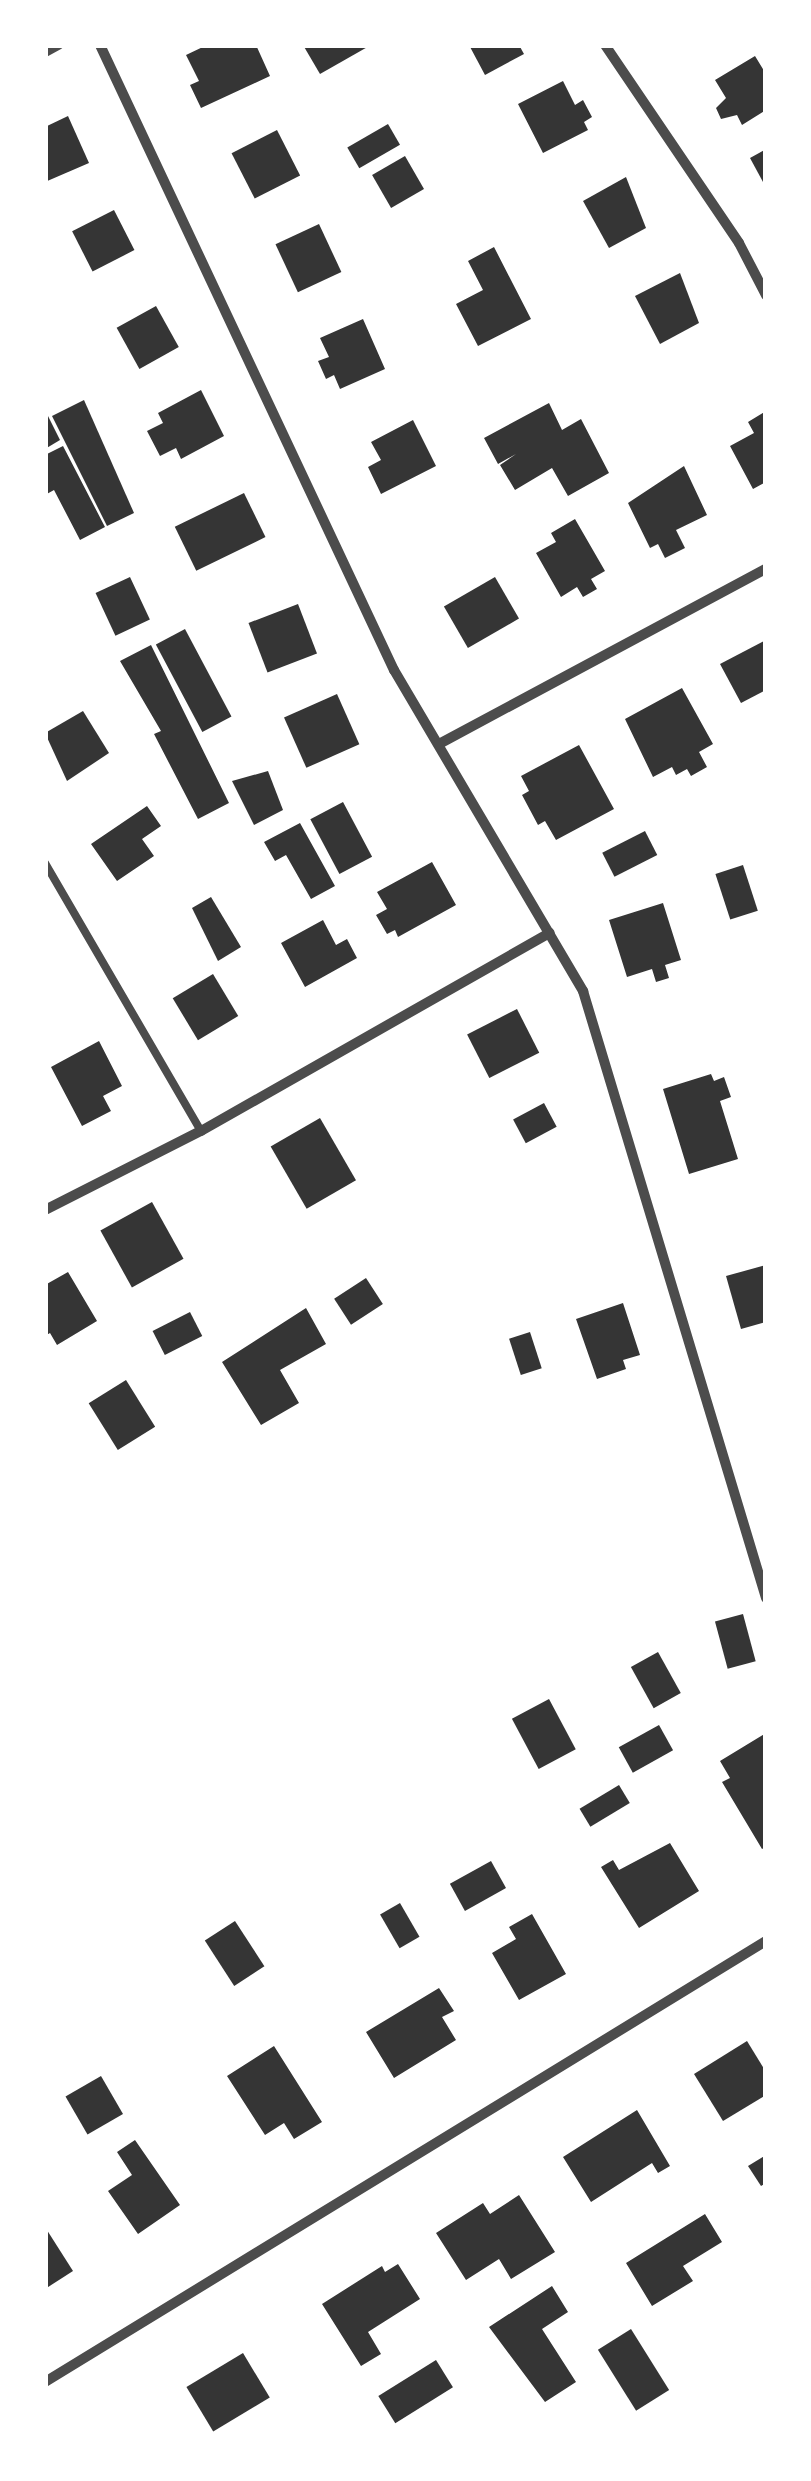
<!DOCTYPE html>
<style>
body{margin:0}
#map{position:relative;width:811px;height:2481px;overflow:hidden;background:#fff;font-family:Raleway,sans-serif}
div>[style]{position:absolute}
[style*='--x']{left:calc(var(--x)*1px);top:calc(var(--y)*1px);width:calc(var(--w)*1px);rotate:calc(var(--a)*1deg)}
.building>*{inset:0;background:#353535;transform-origin:0 0}
.service>*{height:8px;margin:-4px;padding:0 4px;transform-origin:4px;border-radius:4px;background:#4c4c4c}
.minor>*{height:10px;margin:-5px;padding:0 5px;transform-origin:5px;border-radius:5px;background:#4c4c4c}
span{translate:-50% -50%;white-space:nowrap;text-align:center;line-height:1.15;-webkit-text-stroke:8px #fff;paint-order:stroke}
.frame{position:absolute;inset:0;border:48px solid #fff;pointer-events:none}
</style>
<div id="map">
<div class="building">
<i style="clip-path:polygon(207px 45px,256px 45px,270px 76px,201px 108px,190px 85px,199px 81px,186px 55px)"></i>
<i style="clip-path:polygon(303px 45px,371px 45px,320px 74px)"></i>
<i style="clip-path:polygon(469px 45px,519px 45px,524px 54px,485px 75px)"></i>
<i style="clip-path:polygon(755px 56px,766px 74px,766px 110px,742px 125px,737px 115px,721px 119px,716px 108px,726px 98px,715px 80px)"></i>
<i style="clip-path:polygon(563px 81px,575px 105px,583px 100px,592px 117px,584px 122px,588px 130px,543px 153px,518px 104px)"></i>
<i style="clip-path:polygon(68px 116px,89px 163px,45px 182px,45px 127px)"></i>
<i style="left:388px;top:124px;width:24px;height:47px;rotate:60deg"></i>
<i style="left:277px;top:130px;width:51px;height:51px;rotate:63deg"></i>
<i style="clip-path:polygon(766px 149px,766px 180px,763px 182px,750px 158px)"></i>
<i style="left:405px;top:156px;width:38px;height:38px;rotate:60deg"></i>
<i style="clip-path:polygon(626px 177px,646px 228px,609px 248px,583px 201px)"></i>
<i style="left:114px;top:210px;width:45px;height:47px;rotate:63deg"></i>
<i style="left:319px;top:224px;width:53px;height:48px;rotate:65deg"></i>
<i style="clip-path:polygon(494px 247px,531px 319px,478px 346px,456px 304px,483px 290px,468px 261px)"></i>
<i style="clip-path:polygon(680px 273px,699px 323px,660px 344px,635px 296px)"></i>
<i style="left:156px;top:306px;width:47px;height:45px;rotate:61deg"></i>
<i style="clip-path:polygon(363px 319px,385px 369px,340px 389px,334px 375px,326px 379px,318px 361px,329px 357px,320px 338px)"></i>
<i style="clip-path:polygon(201px 390px,224px 436px,181px 459px,176px 448px,160px 456px,147px 431px,163px 423px,158px 413px)"></i>
<i style="clip-path:polygon(84px 400px,134px 513px,107px 526px,52px 416px)"></i>
<i style="clip-path:polygon(549px 403px,562px 430px,581px 419px,609px 473px,568px 496px,552px 468px,515px 490px,500px 465px,516px 454px,498px 464px,484px 438px)"></i>
<i style="clip-path:polygon(45px 410px,60px 440px,45px 449px)"></i>
<i style="clip-path:polygon(766px 411px,766px 482px,753px 489px,730px 446px,754px 433px,748px 422px)"></i>
<i style="clip-path:polygon(413px 420px,436px 466px,381px 494px,368px 467px,381px 460px,371px 442px)"></i>
<i style="clip-path:polygon(63px 446px,105px 527px,80px 540px,54px 490px,45px 495px,45px 455px)"></i>
<i style="clip-path:polygon(684px 466px,707px 515px,676px 530px,685px 548px,665px 558px,658px 544px,650px 548px,628px 503px)"></i>
<i style="left:244px;top:493px;width:49px;height:77px;rotate:64deg"></i>
<i style="clip-path:polygon(575px 519px,605px 571px,591px 579px,597px 589px,583px 597px,577px 587px,561px 597px,536px 553px,556px 542px,551px 533px)"></i>
<i style="left:130px;top:577px;width:47px;height:38px;rotate:65deg"></i>
<i style="left:495px;top:577px;width:48px;height:59px;rotate:60deg"></i>
<i style="left:298px;top:604px;width:53px;height:53px;rotate:69deg"></i>
<i style="left:185px;top:629px;width:99px;height:33px;rotate:62deg"></i>
<i style="clip-path:polygon(766px 640px,766px 690px,741px 703px,720px 664px)"></i>
<i style="clip-path:polygon(151px 645px,229px 803px,198px 819px,154px 734px,161px 731px,120px 661px)"></i>
<i style="clip-path:polygon(682px 688px,713px 744px,699px 752px,707px 767px,691px 776px,687px 769px,676px 775px,672px 767px,653px 777px,625px 719px)"></i>
<i style="left:337px;top:694px;width:55px;height:58px;rotate:66deg"></i>
<i style="clip-path:polygon(83px 711px,109px 753px,67px 781px,45px 733px)"></i>
<i style="clip-path:polygon(579px 745px,614px 809px,556px 840px,545px 821px,538px 825px,522px 795px,529px 791px,521px 776px)"></i>
<i style="clip-path:polygon(268px 771px,283px 810px,254px 825px,232px 781px)"></i>
<i style="left:343px;top:802px;width:62px;height:37px;rotate:62deg"></i>
<i style="clip-path:polygon(147px 806px,161px 826px,142px 839px,154px 856px,117px 881px,91px 844px)"></i>
<i style="clip-path:polygon(300px 823px,335px 886px,311px 899px,286px 855px,275px 861px,264px 842px)"></i>
<i style="left:645px;top:831px;width:27px;height:48px;rotate:63deg"></i>
<i style="clip-path:polygon(432px 862px,456px 905px,398px 937px,395px 930px,387px 934px,376px 915px,387px 909px,377px 892px)"></i>
<i style="left:743px;top:865px;width:48px;height:29px;rotate:72deg"></i>
<i style="clip-path:polygon(211px 897px,241px 947px,218px 961px,192px 908px)"></i>
<i style="clip-path:polygon(663px 903px,681px 960px,665px 965px,669px 978px,656px 982px,652px 969px,627px 977px,609px 920px)"></i>
<i style="clip-path:polygon(323px 920px,336px 945px,347px 939px,357px 958px,305px 987px,281px 943px)"></i>
<i style="left:213px;top:974px;width:49px;height:47px;rotate:59deg"></i>
<i style="left:517px;top:1009px;width:49px;height:56px;rotate:63deg"></i>
<i style="clip-path:polygon(99px 1041px,122px 1086px,103px 1096px,111px 1111px,82px 1126px,51px 1067px)"></i>
<i style="clip-path:polygon(711px 1074px,714px 1081px,724px 1077px,731px 1097px,720px 1101px,738px 1159px,689px 1174px,663px 1089px)"></i>
<i style="left:544px;top:1103px;width:27px;height:35px;rotate:62deg"></i>
<i style="left:320px;top:1118px;width:72px;height:57px;rotate:60deg"></i>
<i style="left:152px;top:1202px;width:65px;height:59px;rotate:61deg"></i>
<i style="clip-path:polygon(766px 1265px,766px 1322px,741px 1329px,726px 1276px)"></i>
<i style="clip-path:polygon(68px 1272px,97px 1321px,57px 1345px,50px 1333px,45px 1336px,45px 1285px)"></i>
<i style="left:366px;top:1278px;width:31px;height:38px;rotate:57deg"></i>
<i style="clip-path:polygon(623px 1303px,640px 1355px,623px 1360px,626px 1369px,597px 1379px,576px 1319px)"></i>
<i style="clip-path:polygon(306px 1308px,326px 1344px,280px 1370px,299px 1403px,261px 1425px,222px 1362px)"></i>
<i style="left:190px;top:1312px;width:27px;height:42px;rotate:63deg"></i>
<i style="left:530px;top:1332px;width:38px;height:22px;rotate:72deg"></i>
<i style="left:126px;top:1380px;width:55px;height:44px;rotate:58deg"></i>
<i style="left:743px;top:1614px;width:49px;height:29px;rotate:75deg"></i>
<i style="left:658px;top:1652px;width:47px;height:31px;rotate:61deg"></i>
<i style="left:549px;top:1699px;width:57px;height:42px;rotate:62deg"></i>
<i style="left:659px;top:1725px;width:29px;height:46px;rotate:61deg"></i>
<i style="clip-path:polygon(766px 1733px,766px 1847px,762px 1849px,722px 1782px,730px 1778px,720px 1761px)"></i>
<i style="left:619px;top:1785px;width:21px;height:46px;rotate:59deg"></i>
<i style="clip-path:polygon(670px 1843px,699px 1891px,639px 1928px,601px 1867px,613px 1860px,619px 1870px)"></i>
<i style="left:491px;top:1861px;width:31px;height:47px;rotate:61deg"></i>
<i style="left:400px;top:1903px;width:39px;height:23px;rotate:60deg"></i>
<i style="clip-path:polygon(532px 1914px,566px 1974px,519px 2000px,492px 1953px,516px 1939px,509px 1927px)"></i>
<i style="left:235px;top:1921px;width:54px;height:36px;rotate:57deg"></i>
<i style="clip-path:polygon(439px 1988px,454px 2011px,442px 2017px,456px 2040px,394px 2078px,366px 2032px)"></i>
<i style="clip-path:polygon(747px 2041px,766px 2072px,766px 2095px,723px 2121px,694px 2074px)"></i>
<i style="clip-path:polygon(274px 2046px,322px 2122px,294px 2139px,284px 2123px,265px 2135px,227px 2076px)"></i>
<i style="left:101px;top:2076px;width:44px;height:41px;rotate:60deg"></i>
<i style="clip-path:polygon(637px 2110px,670px 2166px,658px 2173px,652px 2163px,591px 2202px,563px 2157px)"></i>
<i style="clip-path:polygon(135px 2140px,180px 2205px,138px 2234px,108px 2191px,132px 2175px,117px 2152px)"></i>
<i style="clip-path:polygon(766px 2155px,766px 2183px,761px 2186px,748px 2166px)"></i>
<i style="clip-path:polygon(519px 2195px,555px 2252px,511px 2279px,499px 2259px,466px 2280px,436px 2233px,483px 2203px,490px 2214px)"></i>
<i style="clip-path:polygon(705px 2214px,722px 2242px,683px 2266px,693px 2281px,652px 2306px,626px 2263px)"></i>
<i style="clip-path:polygon(45px 2227px,73px 2271px,45px 2289px)"></i>
<i style="clip-path:polygon(398px 2264px,420px 2299px,368px 2332px,381px 2354px,361px 2366px,322px 2304px,382px 2266px,385px 2272px)"></i>
<i style="clip-path:polygon(552px 2286px,568px 2312px,542px 2329px,576px 2382px,545px 2402px,489px 2327px)"></i>
<i style="left:631px;top:2329px;width:72px;height:39px;rotate:58deg"></i>
<i style="left:243px;top:2353px;width:52px;height:66px;rotate:59deg"></i>
<i style="left:436px;top:2360px;width:32px;height:68px;rotate:58deg"></i>
</div>
<div class="service">
<i style="--x:45;--y:863;--w:310;--a:59.8"></i>
</div>
<div class="minor">
<i style="--x:100;--y:45;--w:691;--a:64.81"></i>
<i style="--x:394;--y:670;--w:373;--a:59.5"></i>
<i style="--x:583;--y:991;--w:634;--a:73.22"></i>
<i style="--x:605;--y:45;--w:239;--a:55.9"></i>
<i style="--x:739;--y:243;--w:59;--a:62.6"></i>
<i style="--x:45;--y:52;--w:15;--a:-28"></i>
<i style="--x:439;--y:744;--w:371;--a:-28.2"></i>
<i style="--x:45;--y:1210;--w:175;--a:-26.9"></i>
<i style="--x:201;--y:1131;--w:401;--a:-29.6"></i>
<i style="--x:45;--y:2382;--w:845;--a:-31.45"></i>
</div>
<div class="frame"></div>
</div>
